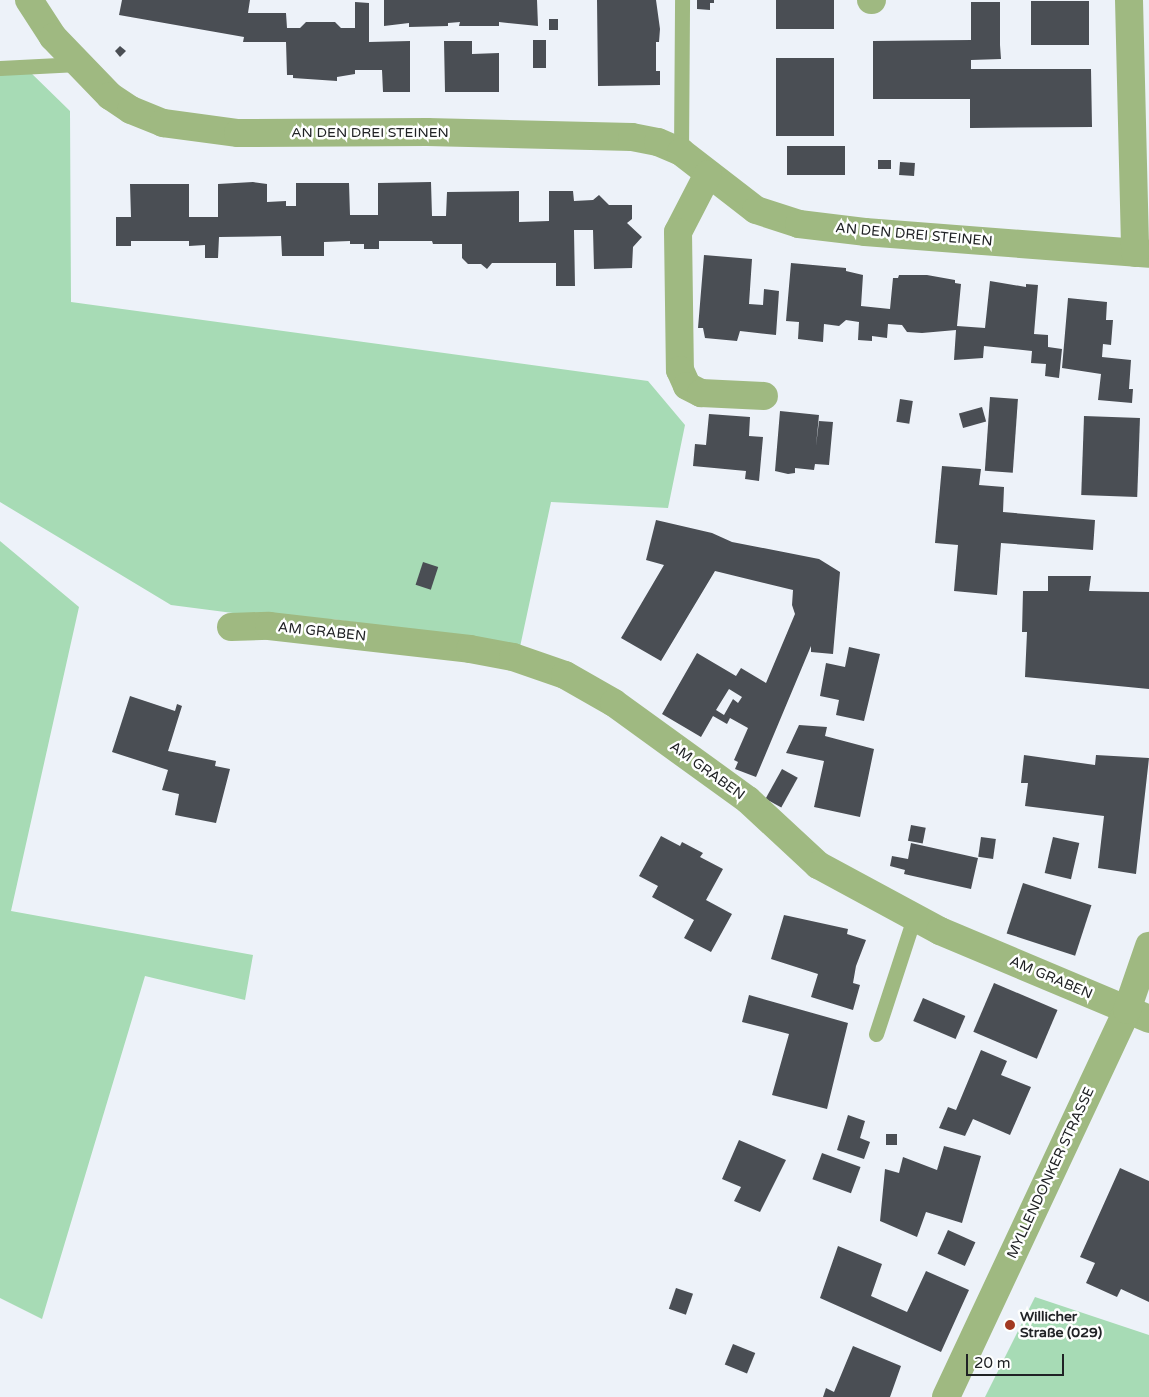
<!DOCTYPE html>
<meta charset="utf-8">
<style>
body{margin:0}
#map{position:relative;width:1149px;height:1397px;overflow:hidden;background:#edf2f9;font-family:"Varela Round",sans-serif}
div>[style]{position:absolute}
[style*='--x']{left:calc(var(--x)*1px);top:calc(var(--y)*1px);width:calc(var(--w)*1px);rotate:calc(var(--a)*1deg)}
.green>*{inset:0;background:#a7dbb5}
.building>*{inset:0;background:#4a4e54;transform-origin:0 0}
.service>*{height:15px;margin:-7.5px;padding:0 7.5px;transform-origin:7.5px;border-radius:7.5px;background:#9fb981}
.minor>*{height:28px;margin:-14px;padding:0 14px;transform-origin:14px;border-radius:14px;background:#9fb981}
.tertiary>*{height:28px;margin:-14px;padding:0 14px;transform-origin:14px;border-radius:14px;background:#9fb981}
.dots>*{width:14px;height:14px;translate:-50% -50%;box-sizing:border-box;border:2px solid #fefffe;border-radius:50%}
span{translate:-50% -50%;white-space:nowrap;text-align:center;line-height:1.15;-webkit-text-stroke:5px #fefffe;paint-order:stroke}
.street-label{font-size:14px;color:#202225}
.poi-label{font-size:14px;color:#202225;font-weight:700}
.left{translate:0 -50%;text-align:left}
.scale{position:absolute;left:966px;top:1354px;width:98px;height:22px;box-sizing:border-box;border:2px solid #202225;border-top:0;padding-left:6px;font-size:15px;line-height:18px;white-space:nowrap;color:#202225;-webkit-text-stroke:4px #fefffe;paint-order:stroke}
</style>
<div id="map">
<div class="green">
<i style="clip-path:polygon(28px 70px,70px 111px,71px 302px,648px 381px,685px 425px,668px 508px,551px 502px,520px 647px,332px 619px,279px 619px,171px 605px,0 502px,0 72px)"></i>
<i style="clip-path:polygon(0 541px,79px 607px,11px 911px,253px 955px,245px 1000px,145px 976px,42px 1319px,0 1298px)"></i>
<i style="clip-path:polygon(1035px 1297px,1149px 1335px,1149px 1397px,985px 1397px)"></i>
</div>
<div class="building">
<i style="clip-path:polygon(122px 0,250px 0,248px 13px,286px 13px,287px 28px,300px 28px,306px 22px,335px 22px,341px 28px,355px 28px,355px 2px,369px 3px,369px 42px,410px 41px,410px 92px,383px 92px,382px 70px,355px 70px,355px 74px,337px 77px,337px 81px,293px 78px,293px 75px,287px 75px,286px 42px,243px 42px,244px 37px,119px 15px)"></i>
<i style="clip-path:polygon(384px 0,537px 0,538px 26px,499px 22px,499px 26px,459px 26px,460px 22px,448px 23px,448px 26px,409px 27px,409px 23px,384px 26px)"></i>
<i style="clip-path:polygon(597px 0,656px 0,660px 29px,659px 42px,656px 42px,656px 71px,660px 71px,660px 85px,598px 86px)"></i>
<i style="clip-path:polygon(697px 0,714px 0,714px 3px,710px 3px,710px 10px,697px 9px)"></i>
<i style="left:776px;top:0;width:58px;height:29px"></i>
<i style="left:1031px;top:1px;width:58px;height:44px"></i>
<i style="clip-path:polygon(971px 2px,1000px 2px,1000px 45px,1001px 59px,971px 60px,971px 69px,1091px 69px,1092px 127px,970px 128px,970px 99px,873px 99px,873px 41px,971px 40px)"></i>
<i style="left:549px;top:19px;width:9px;height:11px"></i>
<i style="left:533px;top:40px;width:13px;height:28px"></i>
<i style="clip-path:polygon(444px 41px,472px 41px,472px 54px,499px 53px,499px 92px,445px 92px)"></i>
<i style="clip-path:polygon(120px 46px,126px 51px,120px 57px,115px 51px)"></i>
<i style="left:776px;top:58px;width:58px;height:78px"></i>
<i style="left:787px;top:146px;width:58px;height:29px"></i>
<i style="left:878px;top:160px;width:13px;height:9px"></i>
<i style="left:900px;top:162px;width:15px;height:13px;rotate:4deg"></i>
<i style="clip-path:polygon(253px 182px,267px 184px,267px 202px,286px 201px,286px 206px,296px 206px,296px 183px,349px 183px,350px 215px,378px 215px,378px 183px,431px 182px,432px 216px,446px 216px,447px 192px,519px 191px,519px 222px,549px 221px,549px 191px,573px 191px,574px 201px,593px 200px,599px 195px,609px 205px,632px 205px,632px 219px,627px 223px,642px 237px,633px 247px,632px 268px,594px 269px,593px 230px,574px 230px,575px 286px,556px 286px,556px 263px,492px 263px,487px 269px,481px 264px,468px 264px,462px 258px,462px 244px,433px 244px,432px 241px,379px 241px,379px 249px,364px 249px,364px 244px,350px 244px,350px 241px,324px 242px,324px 256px,282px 256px,281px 236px,219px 237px,218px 258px,205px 258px,205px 245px,189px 246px,189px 241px,131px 241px,131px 246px,116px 246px,116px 217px,131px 217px,130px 184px,189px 184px,189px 217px,218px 217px,218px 184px)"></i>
<i style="clip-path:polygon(704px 255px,752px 259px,749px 304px,763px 305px,764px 289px,779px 291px,776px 335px,740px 331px,737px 341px,705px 338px,703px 328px,698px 328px)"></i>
<i style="clip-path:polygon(791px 263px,846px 268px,846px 271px,863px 275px,861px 306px,890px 309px,893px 278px,898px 278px,899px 275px,927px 275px,955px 280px,955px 283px,961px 284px,957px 326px,985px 328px,990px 281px,1026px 287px,1026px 284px,1038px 285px,1034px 334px,1048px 335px,1048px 347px,1062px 349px,1059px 378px,1045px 376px,1046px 364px,1031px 363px,1032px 351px,984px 346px,983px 358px,954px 360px,956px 330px,922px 333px,907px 332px,902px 325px,888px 324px,887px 338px,872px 336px,872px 341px,858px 340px,859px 322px,846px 320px,839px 326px,824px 324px,823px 342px,798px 339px,799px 322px,786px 321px)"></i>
<i style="clip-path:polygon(1068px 298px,1107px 302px,1106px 320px,1113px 320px,1111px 345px,1103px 344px,1102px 357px,1131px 360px,1129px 389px,1133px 389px,1132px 403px,1098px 400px,1101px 374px,1062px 368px)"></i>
<i style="left:990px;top:397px;width:28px;height:74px;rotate:4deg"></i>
<i style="left:900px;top:399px;width:13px;height:23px;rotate:9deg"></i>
<i style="left:982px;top:407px;width:15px;height:24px;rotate:74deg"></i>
<i style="clip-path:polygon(780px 411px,819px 415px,816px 446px,819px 421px,833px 422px,829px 465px,815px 464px,814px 470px,795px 468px,795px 473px,788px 474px,775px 471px)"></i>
<i style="clip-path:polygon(709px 414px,750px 417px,749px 436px,763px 437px,759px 481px,745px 479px,746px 471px,693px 466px,695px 444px,706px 445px)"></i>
<i style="left:1084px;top:416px;width:56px;height:79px;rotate:2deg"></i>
<i style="clip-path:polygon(942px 466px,981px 469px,979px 485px,1004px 487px,1003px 512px,1095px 520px,1093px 550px,1001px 543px,997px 595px,954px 591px,958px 545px,935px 543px)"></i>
<i style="clip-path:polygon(evenodd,656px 520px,712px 533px,732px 542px,819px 559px,840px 572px,833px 654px,811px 652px,811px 646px,756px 777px,735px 769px,738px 762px,734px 760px,748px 728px,730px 718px,727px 724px,713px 716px,701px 737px,662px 714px,697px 653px,736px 676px,741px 668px,766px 683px,795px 614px,792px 605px,793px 590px,715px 571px,661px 661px,621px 638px,664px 565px,646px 560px,656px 520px,729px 689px,742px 697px,738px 703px,733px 699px,724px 715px,716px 710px,729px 689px)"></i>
<i style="left:423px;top:562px;width:16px;height:24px;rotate:18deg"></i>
<i style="clip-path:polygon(1048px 576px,1091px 576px,1089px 591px,1149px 592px,1149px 689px,1025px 677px,1027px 632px,1022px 632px,1023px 591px,1048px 591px)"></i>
<i style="clip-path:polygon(849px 647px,880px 654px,864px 721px,836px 715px,839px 700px,820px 696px,826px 663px,845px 667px)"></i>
<i style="clip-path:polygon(130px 696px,175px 711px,177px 704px,182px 706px,168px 751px,216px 761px,215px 766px,230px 769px,216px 823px,175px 815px,179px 794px,162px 790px,168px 770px,112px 752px)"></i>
<i style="clip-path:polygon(799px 725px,827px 727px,825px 736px,874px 749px,860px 817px,814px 807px,824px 761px,786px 753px)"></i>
<i style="clip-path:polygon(1024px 755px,1095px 765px,1096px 755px,1149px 758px,1136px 874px,1098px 868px,1104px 816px,1025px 806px,1028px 783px,1021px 783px)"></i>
<i style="left:782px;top:769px;width:18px;height:34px;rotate:29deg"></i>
<i style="left:911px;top:825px;width:15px;height:16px;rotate:11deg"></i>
<i style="clip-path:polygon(661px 836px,680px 846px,682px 842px,703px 853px,700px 857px,723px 869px,706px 900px,732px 914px,711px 952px,684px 938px,694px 920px,652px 897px,658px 886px,639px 876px)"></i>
<i style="left:981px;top:837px;width:15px;height:20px;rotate:8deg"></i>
<i style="left:1053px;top:837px;width:27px;height:37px;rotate:13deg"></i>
<i style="clip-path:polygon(911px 843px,978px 858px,971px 889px,904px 874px,905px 870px,890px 866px,892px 856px,908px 859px)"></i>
<i style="left:1023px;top:883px;width:72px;height:53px;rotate:18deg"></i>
<i style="clip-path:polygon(784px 915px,848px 929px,847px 934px,866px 940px,856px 966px,853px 983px,860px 985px,853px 1010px,811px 997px,818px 974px,771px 959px)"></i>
<i style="left:994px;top:983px;width:69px;height:53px;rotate:23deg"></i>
<i style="clip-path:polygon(749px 995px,848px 1023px,827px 1109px,772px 1095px,789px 1034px,742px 1022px)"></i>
<i style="left:923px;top:998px;width:46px;height:25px;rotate:23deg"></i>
<i style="clip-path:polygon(981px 1050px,1007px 1061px,1001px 1075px,1031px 1087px,1010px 1135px,973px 1119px,965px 1136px,939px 1128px,948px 1107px,956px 1110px)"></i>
<i style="clip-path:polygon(848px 1115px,865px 1121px,860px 1138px,870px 1142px,864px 1159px,837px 1150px)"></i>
<i style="left:886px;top:1134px;width:11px;height:11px"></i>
<i style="clip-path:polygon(739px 1140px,786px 1160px,760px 1212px,734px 1201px,741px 1187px,722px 1179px)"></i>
<i style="clip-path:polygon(944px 1146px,981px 1156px,962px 1223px,926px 1212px,917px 1237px,880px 1221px,885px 1169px,899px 1173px,903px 1157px,937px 1170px)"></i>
<i style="left:822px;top:1153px;width:41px;height:28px;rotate:20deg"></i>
<i style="clip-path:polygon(1120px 1168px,1149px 1181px,1149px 1302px,1121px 1289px,1117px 1297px,1086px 1283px,1095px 1263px,1080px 1257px)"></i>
<i style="left:948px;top:1230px;width:30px;height:26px;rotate:24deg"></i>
<i style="clip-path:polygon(838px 1246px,882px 1264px,871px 1296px,907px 1312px,926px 1271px,969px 1290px,941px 1352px,820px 1298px)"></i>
<i style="left:676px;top:1288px;width:18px;height:22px;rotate:19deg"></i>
<i style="left:733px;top:1344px;width:24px;height:22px;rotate:22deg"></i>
<i style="clip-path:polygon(853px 1346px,901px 1366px,890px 1397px,823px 1397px,826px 1388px,834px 1392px)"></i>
</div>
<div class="service">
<i style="--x:0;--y:68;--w:78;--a:-2.9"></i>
<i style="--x:681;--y:152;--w:152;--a:-89.6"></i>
<i style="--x:876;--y:1034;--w:122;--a:-71.9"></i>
</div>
<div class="minor">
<i style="--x:29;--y:0;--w:44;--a:57"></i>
<i style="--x:53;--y:37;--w:82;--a:46"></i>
<i style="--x:110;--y:96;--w:25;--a:34"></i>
<i style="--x:131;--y:110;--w:35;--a:22"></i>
<i style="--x:163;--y:123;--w:76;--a:7.6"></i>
<i style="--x:238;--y:133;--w:189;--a:-0.3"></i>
<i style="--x:427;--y:132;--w:205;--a:1.4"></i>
<i style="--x:632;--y:137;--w:26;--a:11"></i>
<i style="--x:658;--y:142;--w:25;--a:23"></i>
<i style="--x:681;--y:152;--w:95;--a:37.7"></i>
<i style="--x:756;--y:210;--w:45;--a:18"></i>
<i style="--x:799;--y:224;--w:66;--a:6.9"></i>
<i style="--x:865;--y:232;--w:285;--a:4.4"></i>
<i style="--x:871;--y:0;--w:1;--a:0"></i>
<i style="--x:1129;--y:0;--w:253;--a:88.6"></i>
<i style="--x:708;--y:174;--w:65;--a:117.3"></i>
<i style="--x:678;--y:232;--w:138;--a:89.2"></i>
<i style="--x:680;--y:370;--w:17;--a:66"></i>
<i style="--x:687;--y:386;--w:16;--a:27"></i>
<i style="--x:701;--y:393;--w:63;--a:2.7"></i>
<i style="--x:231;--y:627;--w:38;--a:-2"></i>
<i style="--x:269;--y:626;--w:202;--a:6.5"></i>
<i style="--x:470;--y:649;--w:44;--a:10.5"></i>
<i style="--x:513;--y:657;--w:55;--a:19.1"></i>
<i style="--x:565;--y:675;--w:56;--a:29.7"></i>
<i style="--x:614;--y:703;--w:165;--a:35.9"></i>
<i style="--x:748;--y:800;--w:96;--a:42.9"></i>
<i style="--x:818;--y:865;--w:139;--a:28.4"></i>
<i style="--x:940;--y:931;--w:227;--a:22.8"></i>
</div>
<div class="tertiary">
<i style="--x:946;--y:1397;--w:427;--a:-64.9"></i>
<i style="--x:1127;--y:1010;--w:68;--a:-71"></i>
</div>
<div class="dots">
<i style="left:1010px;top:1325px;background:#a23922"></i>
</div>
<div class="street-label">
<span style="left:370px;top:133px">AN DEN DREI STEINEN</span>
<span style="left:914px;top:235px;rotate:5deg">AN DEN DREI STEINEN</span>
<span style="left:322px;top:632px;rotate:6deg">AM GRABEN</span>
<span style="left:707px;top:771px;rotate:36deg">AM GRABEN</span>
<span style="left:1051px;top:978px;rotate:23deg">AM GRABEN</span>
<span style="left:1051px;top:1173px;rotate:-65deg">MYLLENDONKER STRASSE</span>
</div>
<div class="poi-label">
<span class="left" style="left:1020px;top:1325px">Willicher<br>Straße (029)</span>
</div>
<div class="scale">20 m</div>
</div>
